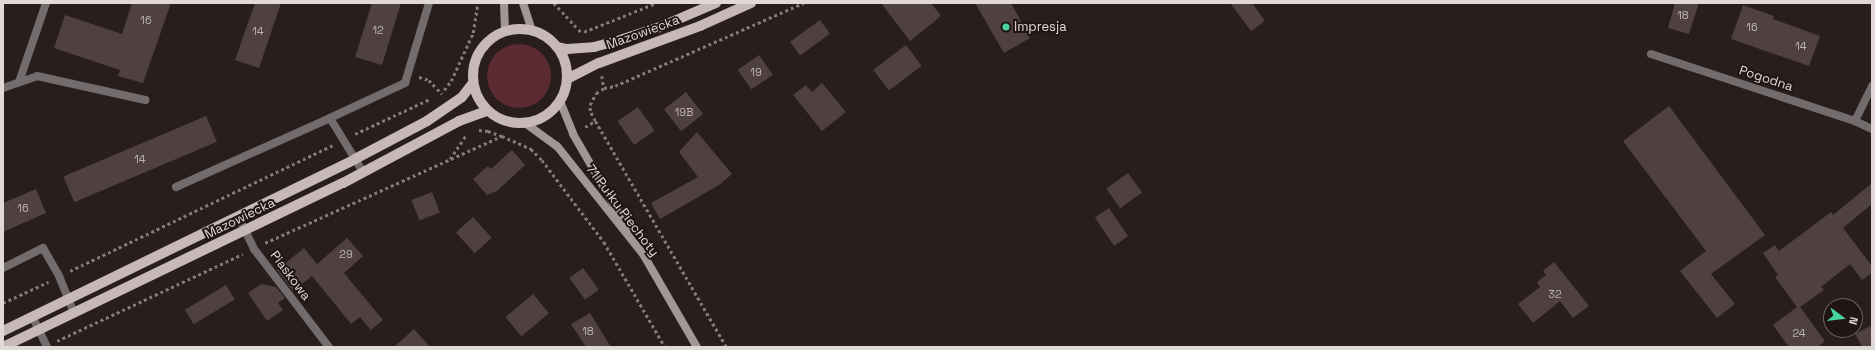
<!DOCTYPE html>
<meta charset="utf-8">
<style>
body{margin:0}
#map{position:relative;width:1875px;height:350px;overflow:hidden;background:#291d1e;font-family:"Space Grotesk",sans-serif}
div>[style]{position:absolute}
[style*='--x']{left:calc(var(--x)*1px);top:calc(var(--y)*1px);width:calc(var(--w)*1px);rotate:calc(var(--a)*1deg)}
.green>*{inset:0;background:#5b2b31}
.round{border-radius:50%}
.building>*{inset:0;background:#4f4142;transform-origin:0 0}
.path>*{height:2.5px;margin-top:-1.25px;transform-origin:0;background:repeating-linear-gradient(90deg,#847a7a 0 3px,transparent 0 6px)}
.lane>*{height:8px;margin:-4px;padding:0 4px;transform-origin:4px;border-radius:4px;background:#736c6c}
.street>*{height:8px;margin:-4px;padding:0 4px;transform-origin:4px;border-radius:4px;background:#736c6c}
.secondary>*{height:8px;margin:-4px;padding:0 4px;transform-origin:4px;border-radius:4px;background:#a29797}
.primary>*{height:10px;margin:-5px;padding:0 5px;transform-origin:5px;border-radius:5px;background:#c7b8b9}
.primary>.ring{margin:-5px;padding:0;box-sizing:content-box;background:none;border:10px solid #c7b8b9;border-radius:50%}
.dots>*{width:11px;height:11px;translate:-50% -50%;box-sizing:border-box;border:2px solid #201415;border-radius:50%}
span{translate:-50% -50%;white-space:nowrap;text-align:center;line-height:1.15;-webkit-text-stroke:4px #201415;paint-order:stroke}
.number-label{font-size:11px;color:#bcb2b2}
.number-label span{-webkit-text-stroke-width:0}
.poi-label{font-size:13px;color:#e1d8d8}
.left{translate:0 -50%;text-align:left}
.street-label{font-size:13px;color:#e1d8d8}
.frame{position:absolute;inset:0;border:4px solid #e1d8d8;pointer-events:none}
.north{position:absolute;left:1823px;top:298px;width:40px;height:40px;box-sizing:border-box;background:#201415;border:1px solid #6d6263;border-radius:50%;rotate:105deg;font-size:11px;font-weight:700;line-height:16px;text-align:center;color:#e1d8d8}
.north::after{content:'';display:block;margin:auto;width:14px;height:18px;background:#47d49e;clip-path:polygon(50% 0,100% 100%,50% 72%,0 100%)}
</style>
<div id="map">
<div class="green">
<i class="round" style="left:487px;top:44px;width:64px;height:64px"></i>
</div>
<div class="building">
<i style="clip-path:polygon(132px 3px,171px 3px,143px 83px,118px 76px,120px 70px,54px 48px,65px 15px,122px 34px)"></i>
<i style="clip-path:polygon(255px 3px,281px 3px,259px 68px,235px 60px)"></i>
<i style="clip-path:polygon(372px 3px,401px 3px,382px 65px,355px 57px)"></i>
<i style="clip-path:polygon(881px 3px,931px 3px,941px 16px,910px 41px)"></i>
<i style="clip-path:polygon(975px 3px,1011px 3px,1030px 38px,1004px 53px)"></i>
<i style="clip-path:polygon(1230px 3px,1252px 3px,1265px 21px,1251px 31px)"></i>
<i style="clip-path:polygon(1675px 3px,1699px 3px,1689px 34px,1668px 28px)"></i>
<i style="clip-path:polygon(1743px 5px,1774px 16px,1773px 19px,1820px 36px,1809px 66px,1731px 39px)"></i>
<i style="left:820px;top:20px;width:17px;height:37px;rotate:54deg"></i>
<i style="left:906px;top:45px;width:26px;height:41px;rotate:53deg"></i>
<i style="left:759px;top:55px;width:24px;height:26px;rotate:55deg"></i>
<i style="clip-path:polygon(822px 83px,846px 112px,822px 131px,793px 95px,806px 85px,812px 92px)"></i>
<i style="left:686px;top:92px;width:28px;height:28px;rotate:52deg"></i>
<i style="clip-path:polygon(1669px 106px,1765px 235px,1711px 274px,1735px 304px,1717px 318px,1680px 271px,1706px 251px,1623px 141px)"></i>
<i style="left:638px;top:107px;width:29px;height:25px;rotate:55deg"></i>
<i style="left:206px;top:116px;width:28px;height:155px;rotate:67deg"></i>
<i style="clip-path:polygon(697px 132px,732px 174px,719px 185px,660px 219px,651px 203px,698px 177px,679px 152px)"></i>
<i style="clip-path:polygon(512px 150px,525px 165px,497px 191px,487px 195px,473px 179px,488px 166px,491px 169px)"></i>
<i style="left:1128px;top:173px;width:24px;height:27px;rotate:54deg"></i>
<i style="clip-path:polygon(1872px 183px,1872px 204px,1843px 228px,1872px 266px,1872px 273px,1862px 280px,1850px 264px,1821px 287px,1824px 290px,1800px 307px,1825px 341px,1818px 347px,1789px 347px,1773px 325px,1797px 307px,1775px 277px,1778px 275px,1763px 253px,1775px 245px,1779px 251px,1831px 212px,1833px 215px)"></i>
<i style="clip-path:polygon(36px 189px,46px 213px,3px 232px,3px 203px)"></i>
<i style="left:432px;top:192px;width:22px;height:22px;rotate:69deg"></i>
<i style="left:1109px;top:208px;width:34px;height:17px;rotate:56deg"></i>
<i style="left:473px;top:217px;width:28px;height:23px;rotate:48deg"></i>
<i style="clip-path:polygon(347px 238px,363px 256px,344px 273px,383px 320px,371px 330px,360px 317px,351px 324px,312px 276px,293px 291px,277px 270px,304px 248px,317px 264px)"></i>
<i style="clip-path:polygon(1554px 262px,1589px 306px,1573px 318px,1560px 301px,1533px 323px,1518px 304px,1540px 287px,1537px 282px,1546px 275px,1543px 271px)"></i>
<i style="left:583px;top:268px;width:27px;height:17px;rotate:54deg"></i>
<i style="clip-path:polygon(261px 284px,276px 287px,285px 298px,278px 303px,283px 310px,267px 321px,248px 293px)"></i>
<i style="left:226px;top:285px;width:17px;height:48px;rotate:59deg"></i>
<i style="left:533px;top:294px;width:25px;height:36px;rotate:50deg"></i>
<i style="clip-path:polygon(590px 313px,611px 347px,586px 347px,571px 324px)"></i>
<i style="clip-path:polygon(1872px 325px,1872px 347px,1862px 347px,1855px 334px)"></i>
<i style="clip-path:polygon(414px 329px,430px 347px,394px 347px)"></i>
</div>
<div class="path">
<i style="--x:554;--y:3;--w:41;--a:47"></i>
<i style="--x:584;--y:32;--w:78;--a:-21.9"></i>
<i style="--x:602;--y:76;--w:12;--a:81"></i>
<i style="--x:419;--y:77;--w:10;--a:17"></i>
<i style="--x:429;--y:80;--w:19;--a:47"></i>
<i style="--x:444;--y:90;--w:11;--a:-52"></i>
<i style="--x:451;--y:81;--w:53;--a:-65.4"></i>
<i style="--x:473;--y:33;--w:30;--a:-81"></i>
<i style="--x:585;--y:127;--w:12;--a:-31"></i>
<i style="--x:479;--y:130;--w:9;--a:6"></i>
<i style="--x:488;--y:131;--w:15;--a:20"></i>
<i style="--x:355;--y:134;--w:83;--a:-25"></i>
<i style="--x:450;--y:159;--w:30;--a:-56"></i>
<i style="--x:265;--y:243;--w:260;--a:-24.3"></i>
<i style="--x:502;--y:136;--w:32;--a:24"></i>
<i style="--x:531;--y:149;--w:16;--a:45"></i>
<i style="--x:542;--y:160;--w:103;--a:52.9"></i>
<i style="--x:604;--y:242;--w:121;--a:59.8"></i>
<i style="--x:70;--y:271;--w:292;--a:-25.6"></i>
<i style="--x:3;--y:303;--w:50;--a:-25"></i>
<i style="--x:57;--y:341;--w:205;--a:-25.1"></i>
<i style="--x:726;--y:347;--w:261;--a:-120.1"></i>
<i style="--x:595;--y:121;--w:11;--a:-117"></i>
<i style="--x:590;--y:111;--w:6;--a:-90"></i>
<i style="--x:590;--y:105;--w:13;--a:-63"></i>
<i style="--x:596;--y:93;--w:9;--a:-32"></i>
<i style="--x:604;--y:88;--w:11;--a:-10"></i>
<i style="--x:615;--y:86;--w:206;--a:-23.8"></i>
</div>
<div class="lane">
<i style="--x:19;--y:82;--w:83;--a:-71.1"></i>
<i style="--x:3;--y:88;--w:36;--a:-19"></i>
<i style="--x:37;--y:76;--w:111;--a:12.5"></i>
<i style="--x:330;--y:118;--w:83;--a:-25"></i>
<i style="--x:405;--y:83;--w:84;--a:-73.3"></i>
<i style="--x:176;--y:187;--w:169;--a:-24.1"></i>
<i style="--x:330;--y:118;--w:63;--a:58.6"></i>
<i style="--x:3;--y:268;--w:45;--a:-26.6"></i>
<i style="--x:43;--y:248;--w:32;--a:60"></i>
<i style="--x:59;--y:276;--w:40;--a:68"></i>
<i style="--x:32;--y:316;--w:34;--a:64"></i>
</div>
<div class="street">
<i style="--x:1651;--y:54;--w:215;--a:18.2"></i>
<i style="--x:1855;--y:121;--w:19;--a:25"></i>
<i style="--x:1855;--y:121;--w:39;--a:-64"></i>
<i style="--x:238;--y:216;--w:37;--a:64"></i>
<i style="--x:254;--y:249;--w:123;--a:52.6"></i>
</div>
<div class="secondary">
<i style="--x:504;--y:3;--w:28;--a:88"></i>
<i style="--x:523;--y:3;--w:28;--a:72"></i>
<i style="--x:560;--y:101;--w:35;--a:68"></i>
<i style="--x:573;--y:134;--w:110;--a:59.9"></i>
<i style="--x:525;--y:123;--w:39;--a:36"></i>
<i style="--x:557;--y:146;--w:138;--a:51.5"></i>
<i style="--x:643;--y:254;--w:108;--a:59.9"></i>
</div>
<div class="primary">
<i class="ring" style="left:473px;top:29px;width:84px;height:84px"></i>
<i style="--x:558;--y:47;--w:9;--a:13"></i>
<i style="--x:567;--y:49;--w:27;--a:-4"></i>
<i style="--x:594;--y:47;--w:30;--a:-15"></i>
<i style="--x:623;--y:39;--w:39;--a:-18"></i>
<i style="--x:660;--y:27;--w:61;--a:-23.2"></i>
<i style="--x:567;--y:79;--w:36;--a:-27"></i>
<i style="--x:599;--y:63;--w:108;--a:-20.1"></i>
<i style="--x:700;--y:26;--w:56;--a:-24.3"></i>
<i style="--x:3;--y:331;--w:392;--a:-26"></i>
<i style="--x:355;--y:159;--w:81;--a:-27.8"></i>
<i style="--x:427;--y:121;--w:42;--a:-34.4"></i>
<i style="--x:462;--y:97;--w:18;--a:-52"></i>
<i style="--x:3;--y:347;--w:377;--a:-25.8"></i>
<i style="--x:343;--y:183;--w:132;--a:-28.1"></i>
<i style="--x:459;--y:121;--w:30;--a:-20"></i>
</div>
<div class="dots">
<i style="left:1006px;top:27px;background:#47d49e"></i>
</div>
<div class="number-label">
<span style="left:1683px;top:15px">18</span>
<span style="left:146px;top:20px">16</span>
<span style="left:1752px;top:27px">16</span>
<span style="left:378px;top:30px">12</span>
<span style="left:258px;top:31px">14</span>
<span style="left:1801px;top:46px">14</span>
<span style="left:756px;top:72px">19</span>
<span style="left:684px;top:112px">19B</span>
<span style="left:140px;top:159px">14</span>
<span style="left:23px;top:208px">16</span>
<span style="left:346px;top:254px">29</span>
<span style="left:1555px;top:294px">32</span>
<span style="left:588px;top:331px">18</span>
<span style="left:1799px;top:333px">24</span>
</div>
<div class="poi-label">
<span class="left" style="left:1014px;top:27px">Impresja</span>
</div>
<div class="street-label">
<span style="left:643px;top:33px;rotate:-20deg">Mazowiecka</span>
<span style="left:1766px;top:79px;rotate:18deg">Pogodna</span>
<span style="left:622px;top:211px;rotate:53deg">71 Pułku Piechoty</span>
<span style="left:240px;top:219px;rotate:-26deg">Mazowiecka</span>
<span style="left:290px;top:276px;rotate:53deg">Piaskowa</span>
</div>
<div class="frame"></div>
<div class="north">N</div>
</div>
